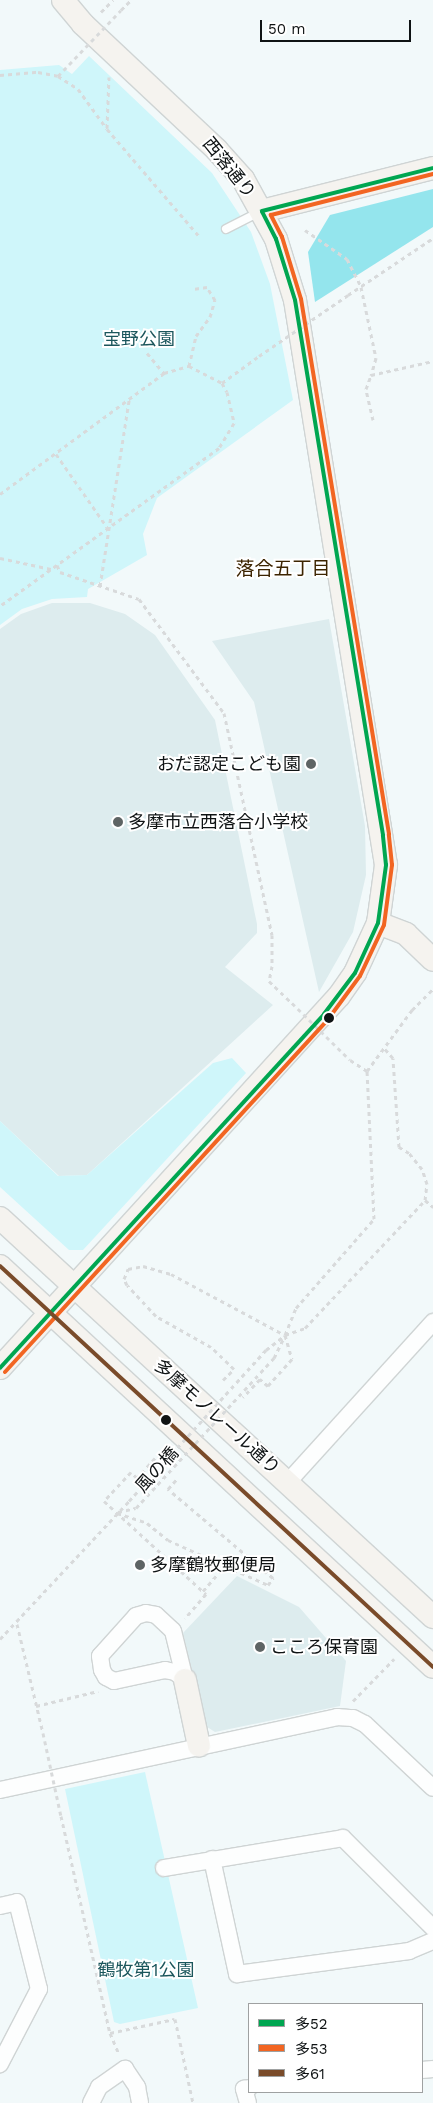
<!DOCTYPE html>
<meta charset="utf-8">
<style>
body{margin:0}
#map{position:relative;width:433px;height:2103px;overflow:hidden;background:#f2f9fa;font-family:"Work Sans","Noto Sans JP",sans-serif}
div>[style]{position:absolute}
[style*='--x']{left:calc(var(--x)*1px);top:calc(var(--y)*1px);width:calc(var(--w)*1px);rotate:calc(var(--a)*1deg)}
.built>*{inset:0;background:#ddecee}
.green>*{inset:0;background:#cff6fa}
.forest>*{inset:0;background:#94e5ed}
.path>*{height:3px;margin-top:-1.5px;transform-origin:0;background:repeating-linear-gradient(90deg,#d8dadb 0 4px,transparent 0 8px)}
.roads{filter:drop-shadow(1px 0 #cfd4d4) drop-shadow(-1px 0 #cfd4d4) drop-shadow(0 1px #cfd4d4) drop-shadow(0 -1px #cfd4d4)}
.lane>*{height:8px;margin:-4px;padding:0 4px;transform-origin:4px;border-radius:4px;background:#fdfefe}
.street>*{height:16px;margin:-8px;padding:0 8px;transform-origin:8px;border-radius:8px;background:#fdfefe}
.secondary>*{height:22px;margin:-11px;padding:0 11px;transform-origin:11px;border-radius:11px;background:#f5f3ef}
.path-bridge>*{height:3px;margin-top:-1.5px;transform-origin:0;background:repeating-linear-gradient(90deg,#d8dadb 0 4px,transparent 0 8px)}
.bus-1>*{height:4px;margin:-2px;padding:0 2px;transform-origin:2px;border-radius:2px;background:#00a651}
.bus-2>*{height:4px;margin:-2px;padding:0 2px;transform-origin:2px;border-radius:2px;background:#f26522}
.bus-3>*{height:4px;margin:-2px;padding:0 2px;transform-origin:2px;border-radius:2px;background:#7a4b2a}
.dots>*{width:14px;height:14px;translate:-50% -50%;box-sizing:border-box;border:2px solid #fff;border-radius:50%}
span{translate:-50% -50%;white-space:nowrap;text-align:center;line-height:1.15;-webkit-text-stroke:4px #fff;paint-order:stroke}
.street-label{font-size:18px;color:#0f1314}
.park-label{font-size:18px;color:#1b565c}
.poi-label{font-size:18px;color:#0f1314}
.right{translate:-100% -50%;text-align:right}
.left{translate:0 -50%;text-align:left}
.neighbourhood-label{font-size:19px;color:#3c2401}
.legend{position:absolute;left:248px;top:2003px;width:175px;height:90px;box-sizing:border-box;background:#fff;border:1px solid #9fa1a1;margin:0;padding:6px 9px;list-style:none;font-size:15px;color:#0f1314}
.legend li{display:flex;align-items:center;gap:10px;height:25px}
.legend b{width:25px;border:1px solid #9fa1a1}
.scale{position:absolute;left:260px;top:20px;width:151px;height:22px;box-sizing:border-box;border:2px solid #0f1314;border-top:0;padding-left:6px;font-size:15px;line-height:18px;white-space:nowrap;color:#0f1314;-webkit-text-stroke:4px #fff;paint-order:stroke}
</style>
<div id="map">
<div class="built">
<i style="clip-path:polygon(52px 603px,90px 603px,125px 614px,155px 635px,215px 720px,257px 924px,257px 933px,225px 967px,273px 1005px,87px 1175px,59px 1176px,0 1121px,0 629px,21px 614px)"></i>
<i style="clip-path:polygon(329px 619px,365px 826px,366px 875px,353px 932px,319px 992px,254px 702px,212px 641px)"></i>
<i style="clip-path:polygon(237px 1576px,299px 1607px,346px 1661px,340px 1706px,215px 1732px,204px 1725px,183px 1633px)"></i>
</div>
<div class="green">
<i style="clip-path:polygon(89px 56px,212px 173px,251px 232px,270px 284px,293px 400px,157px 498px,143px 534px,147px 555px,88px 589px,87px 597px,52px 599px,22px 609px,0 625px,0 70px,59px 65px,72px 74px)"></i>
<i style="clip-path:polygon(232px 1058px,246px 1073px,83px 1250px,69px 1250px,0 1187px,0 1121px,58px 1176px,87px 1175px,213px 1063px)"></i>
<i style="clip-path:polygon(145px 1772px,198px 2008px,120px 2024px,114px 2022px,65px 1789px)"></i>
</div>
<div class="forest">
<i style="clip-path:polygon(433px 189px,433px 227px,315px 302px,308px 252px,330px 215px)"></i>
</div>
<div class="path">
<i style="--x:121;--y:10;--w:14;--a:-45"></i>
<i style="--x:101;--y:12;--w:17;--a:-45"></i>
<i style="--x:0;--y:75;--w:38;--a:-5"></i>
<i style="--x:38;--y:72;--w:20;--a:11"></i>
<i style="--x:58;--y:76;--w:24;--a:33"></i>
<i style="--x:78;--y:89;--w:49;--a:54.1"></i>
<i style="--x:107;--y:129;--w:141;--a:49.3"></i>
<i style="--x:107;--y:128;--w:51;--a:-87.8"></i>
<i style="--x:305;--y:230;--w:51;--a:34.6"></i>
<i style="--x:347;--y:259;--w:31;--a:63"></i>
<i style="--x:361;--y:287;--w:73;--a:78.1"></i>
<i style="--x:376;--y:358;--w:18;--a:106"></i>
<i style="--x:348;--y:295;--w:102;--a:-33.8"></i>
<i style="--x:147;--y:353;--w:26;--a:50"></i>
<i style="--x:189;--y:366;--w:31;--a:-77"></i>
<i style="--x:196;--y:336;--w:24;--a:-54"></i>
<i style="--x:210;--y:317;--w:18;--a:-74"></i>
<i style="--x:215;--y:300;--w:15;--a:-122"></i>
<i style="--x:207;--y:287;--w:14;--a:172"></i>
<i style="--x:222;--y:383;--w:46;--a:-36.1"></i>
<i style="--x:373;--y:420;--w:32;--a:-103"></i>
<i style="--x:366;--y:389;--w:15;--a:-70"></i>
<i style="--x:371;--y:375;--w:64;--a:-12.7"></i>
<i style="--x:56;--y:454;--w:89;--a:55.1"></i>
<i style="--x:0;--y:494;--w:204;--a:-36.4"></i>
<i style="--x:164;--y:373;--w:26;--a:-16"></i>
<i style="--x:189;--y:366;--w:37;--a:27"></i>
<i style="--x:222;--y:383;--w:10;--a:61"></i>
<i style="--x:227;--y:392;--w:32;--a:77"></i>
<i style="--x:234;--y:423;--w:29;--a:121"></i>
<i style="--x:219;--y:448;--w:270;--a:144.2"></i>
<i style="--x:0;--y:558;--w:52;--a:12.2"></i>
<i style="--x:57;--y:565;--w:8;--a:67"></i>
<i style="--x:60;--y:572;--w:83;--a:18.9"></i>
<i style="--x:139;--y:599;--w:142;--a:53.3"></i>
<i style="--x:224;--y:713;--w:227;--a:77.8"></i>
<i style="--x:272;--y:935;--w:31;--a:90"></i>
<i style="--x:272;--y:966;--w:15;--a:101"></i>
<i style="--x:269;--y:981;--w:32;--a:44"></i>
<i style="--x:100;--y:586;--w:188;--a:-81.1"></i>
<i style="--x:367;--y:1071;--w:76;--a:-53.6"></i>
<i style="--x:412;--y:1010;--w:30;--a:-45"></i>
<i style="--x:425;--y:1200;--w:11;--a:41"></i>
<i style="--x:266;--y:1350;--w:24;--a:-38"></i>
<i style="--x:285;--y:1335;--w:29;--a:-68"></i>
<i style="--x:296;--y:1308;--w:118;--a:-48.8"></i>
<i style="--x:374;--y:1219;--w:148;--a:-92.7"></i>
<i style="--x:367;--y:1071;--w:20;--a:-147"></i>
<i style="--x:274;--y:1358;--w:25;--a:-64"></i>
<i style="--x:285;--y:1335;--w:21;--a:-19"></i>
<i style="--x:305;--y:1328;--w:175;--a:-46.8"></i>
<i style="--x:425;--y:1200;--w:16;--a:-83"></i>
<i style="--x:427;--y:1184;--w:16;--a:-108"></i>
<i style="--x:422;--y:1169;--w:21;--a:-129"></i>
<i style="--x:409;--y:1153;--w:12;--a:-149"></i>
<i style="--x:399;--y:1147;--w:89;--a:-93.9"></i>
<i style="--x:393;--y:1058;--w:13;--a:-132"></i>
<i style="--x:223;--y:1380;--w:16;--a:-45"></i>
<i style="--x:234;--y:1369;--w:32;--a:-136"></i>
<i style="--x:211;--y:1347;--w:63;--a:-150.6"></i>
<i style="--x:156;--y:1316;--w:42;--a:-133.1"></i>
<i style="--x:127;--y:1285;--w:7;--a:-117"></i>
<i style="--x:124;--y:1279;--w:11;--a:-68"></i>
<i style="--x:128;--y:1269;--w:15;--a:-11"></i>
<i style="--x:143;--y:1266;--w:29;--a:16"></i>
<i style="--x:171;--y:1274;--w:129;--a:28.2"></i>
<i style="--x:285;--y:1335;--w:25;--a:74"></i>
<i style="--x:292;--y:1359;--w:36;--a:132"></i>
<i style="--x:268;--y:1386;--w:11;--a:-139"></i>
<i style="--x:260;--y:1379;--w:25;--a:133"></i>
<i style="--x:155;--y:1458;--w:27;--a:132"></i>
<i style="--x:137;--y:1478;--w:8;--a:-135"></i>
<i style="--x:131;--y:1472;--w:40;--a:133"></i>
<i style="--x:104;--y:1501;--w:138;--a:42.4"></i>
<i style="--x:206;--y:1594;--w:32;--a:131"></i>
<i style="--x:118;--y:1512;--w:18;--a:-13"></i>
<i style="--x:117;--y:1513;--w:32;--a:18"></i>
<i style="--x:147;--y:1523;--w:27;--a:39"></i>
<i style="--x:168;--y:1540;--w:110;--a:24.2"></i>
<i style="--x:268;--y:1585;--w:9;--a:-54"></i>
<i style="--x:273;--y:1578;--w:138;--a:-139.7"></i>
<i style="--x:168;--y:1489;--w:15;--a:-48"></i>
<i style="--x:203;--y:1591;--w:33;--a:-49"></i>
<i style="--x:17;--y:1624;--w:112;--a:76.6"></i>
<i style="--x:0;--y:1639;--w:189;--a:-46.9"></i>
<i style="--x:353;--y:1701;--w:59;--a:-45.7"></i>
<i style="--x:36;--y:1706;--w:64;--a:-13.6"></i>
<i style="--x:61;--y:1816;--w:222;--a:77.3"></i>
<i style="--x:110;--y:2033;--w:23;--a:67"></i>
<i style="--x:110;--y:2033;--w:66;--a:-12.2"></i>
<i style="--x:175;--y:2019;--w:86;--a:77.9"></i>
</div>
<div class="roads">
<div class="lane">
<i style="--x:226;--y:229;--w:38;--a:-27"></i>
</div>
<div class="street">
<i style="--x:288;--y:1482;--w:216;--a:-47.8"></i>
<i style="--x:146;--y:1613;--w:10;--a:11"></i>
<i style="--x:156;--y:1615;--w:23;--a:43"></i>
<i style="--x:173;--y:1631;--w:50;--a:76.2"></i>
<i style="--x:185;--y:1680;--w:13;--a:-141"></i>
<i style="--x:175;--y:1672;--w:10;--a:-169"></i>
<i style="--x:165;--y:1670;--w:52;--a:167.8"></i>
<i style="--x:114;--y:1681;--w:9;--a:-153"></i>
<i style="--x:106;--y:1677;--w:8;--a:-120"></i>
<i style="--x:102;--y:1670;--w:14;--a:-98"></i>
<i style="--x:100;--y:1656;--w:54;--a:-48"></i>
<i style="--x:136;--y:1616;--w:10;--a:-17"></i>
<i style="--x:0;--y:1790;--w:345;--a:-12.2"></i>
<i style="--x:337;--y:1717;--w:16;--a:4"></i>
<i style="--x:353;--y:1718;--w:13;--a:27"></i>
<i style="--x:365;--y:1724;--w:93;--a:43.3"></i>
<i style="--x:212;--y:1859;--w:118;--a:77.7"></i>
<i style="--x:237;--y:1974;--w:174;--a:-7.6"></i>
<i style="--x:409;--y:1951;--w:26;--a:-23"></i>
<i style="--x:164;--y:1868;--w:181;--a:-9.5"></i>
<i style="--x:343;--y:1838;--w:127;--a:45"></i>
<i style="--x:0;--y:1906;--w:17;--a:-13"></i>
<i style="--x:17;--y:1902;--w:90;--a:75.8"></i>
<i style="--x:39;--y:1989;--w:85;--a:117.5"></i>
<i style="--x:422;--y:2070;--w:11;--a:-5"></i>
<i style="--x:91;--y:2103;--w:18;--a:-63"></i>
<i style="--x:99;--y:2087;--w:32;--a:-35"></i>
<i style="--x:125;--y:2069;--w:22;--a:56"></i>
<i style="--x:137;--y:2087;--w:16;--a:79"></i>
<i style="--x:248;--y:2103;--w:15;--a:-106"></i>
<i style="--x:244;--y:2089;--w:5;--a:-11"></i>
</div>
<div class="secondary">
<i style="--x:262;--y:211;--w:176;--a:-14.1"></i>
<i style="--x:378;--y:923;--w:30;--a:21"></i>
<i style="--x:406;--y:934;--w:37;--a:44"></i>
<i style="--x:0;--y:1218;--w:589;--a:42.66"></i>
<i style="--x:0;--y:1266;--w:590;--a:42.8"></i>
<i style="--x:0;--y:1368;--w:503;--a:-47.66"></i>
<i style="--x:339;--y:996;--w:28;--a:-55"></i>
<i style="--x:355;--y:973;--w:55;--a:-65.3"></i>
<i style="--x:378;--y:923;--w:59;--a:-82.1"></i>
<i style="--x:386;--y:865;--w:572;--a:-99.15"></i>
<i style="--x:295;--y:300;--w:64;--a:-107.3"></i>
<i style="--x:276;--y:239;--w:68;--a:-118.8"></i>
<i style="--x:243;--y:179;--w:39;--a:-132"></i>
<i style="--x:217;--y:150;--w:184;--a:-136.8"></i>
<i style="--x:83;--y:24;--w:31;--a:-130"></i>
<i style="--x:185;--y:1680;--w:67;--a:78"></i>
</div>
</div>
<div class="path-bridge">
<i style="--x:58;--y:76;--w:91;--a:-46.3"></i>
<i style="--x:259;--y:356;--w:108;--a:-34.4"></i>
<i style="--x:292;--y:1003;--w:81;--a:44.5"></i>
<i style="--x:129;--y:1501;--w:204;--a:-47.8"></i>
<i style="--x:136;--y:1508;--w:204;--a:-47.4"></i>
<i style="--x:43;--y:1733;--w:85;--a:77.8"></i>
</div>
<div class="bus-1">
<i style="--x:0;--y:1368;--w:480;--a:-47.5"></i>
<i style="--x:324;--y:1014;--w:51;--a:-52.9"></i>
<i style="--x:355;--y:973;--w:55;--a:-65.3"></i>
<i style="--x:378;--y:923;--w:59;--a:-82.1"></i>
<i style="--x:386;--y:865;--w:30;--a:-96"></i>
<i style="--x:383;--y:835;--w:542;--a:-99.34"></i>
<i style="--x:295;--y:300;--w:64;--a:-107.3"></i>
<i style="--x:276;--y:239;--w:31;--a:-117"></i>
<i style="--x:262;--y:211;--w:176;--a:-14.1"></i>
</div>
<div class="bus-2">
<i style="--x:5;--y:1372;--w:480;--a:-47.5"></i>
<i style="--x:329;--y:1018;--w:52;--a:-53.6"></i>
<i style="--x:360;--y:976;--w:56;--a:-64.8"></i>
<i style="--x:384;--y:925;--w:61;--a:-82.4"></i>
<i style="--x:392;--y:865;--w:31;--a:-96"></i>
<i style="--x:389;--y:834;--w:542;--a:-99.34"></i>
<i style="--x:301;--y:299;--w:65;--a:-107"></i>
<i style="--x:282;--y:237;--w:25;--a:-117"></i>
<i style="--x:271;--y:215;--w:167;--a:-14.2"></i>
</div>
<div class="bus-3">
<i style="--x:0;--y:1266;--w:590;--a:42.8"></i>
</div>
<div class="dots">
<i style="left:311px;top:764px;background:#5e6464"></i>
<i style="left:118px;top:822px;background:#5e6464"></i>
<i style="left:329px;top:1018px;background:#0f1314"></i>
<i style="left:166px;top:1420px;background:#0f1314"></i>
<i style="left:140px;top:1565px;background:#5e6464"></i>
<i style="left:260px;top:1647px;background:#5e6464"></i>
</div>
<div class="street-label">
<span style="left:229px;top:168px;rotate:51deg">西落通り</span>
<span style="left:217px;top:1417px;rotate:42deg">多摩モノレール通り</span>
<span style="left:157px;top:1470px;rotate:-48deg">風の橋</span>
</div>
<div class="park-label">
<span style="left:139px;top:339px">宝野公園</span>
<span style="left:146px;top:1970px">鶴牧第1公園</span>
</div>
<div class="poi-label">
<span class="right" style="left:301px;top:764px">おだ認定こども園</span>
<span class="left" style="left:128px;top:822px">多摩市立西落合小学校</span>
<span class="left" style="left:150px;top:1565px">多摩鶴牧郵便局</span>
<span class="left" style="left:270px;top:1647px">こころ保育園</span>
</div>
<div class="neighbourhood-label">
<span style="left:283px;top:569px">落合五丁目</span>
</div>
<ul class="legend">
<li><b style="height:6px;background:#00a651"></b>多52</li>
<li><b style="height:6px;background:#f26522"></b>多53</li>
<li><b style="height:6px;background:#7a4b2a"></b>多61</li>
</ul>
<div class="scale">50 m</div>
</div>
